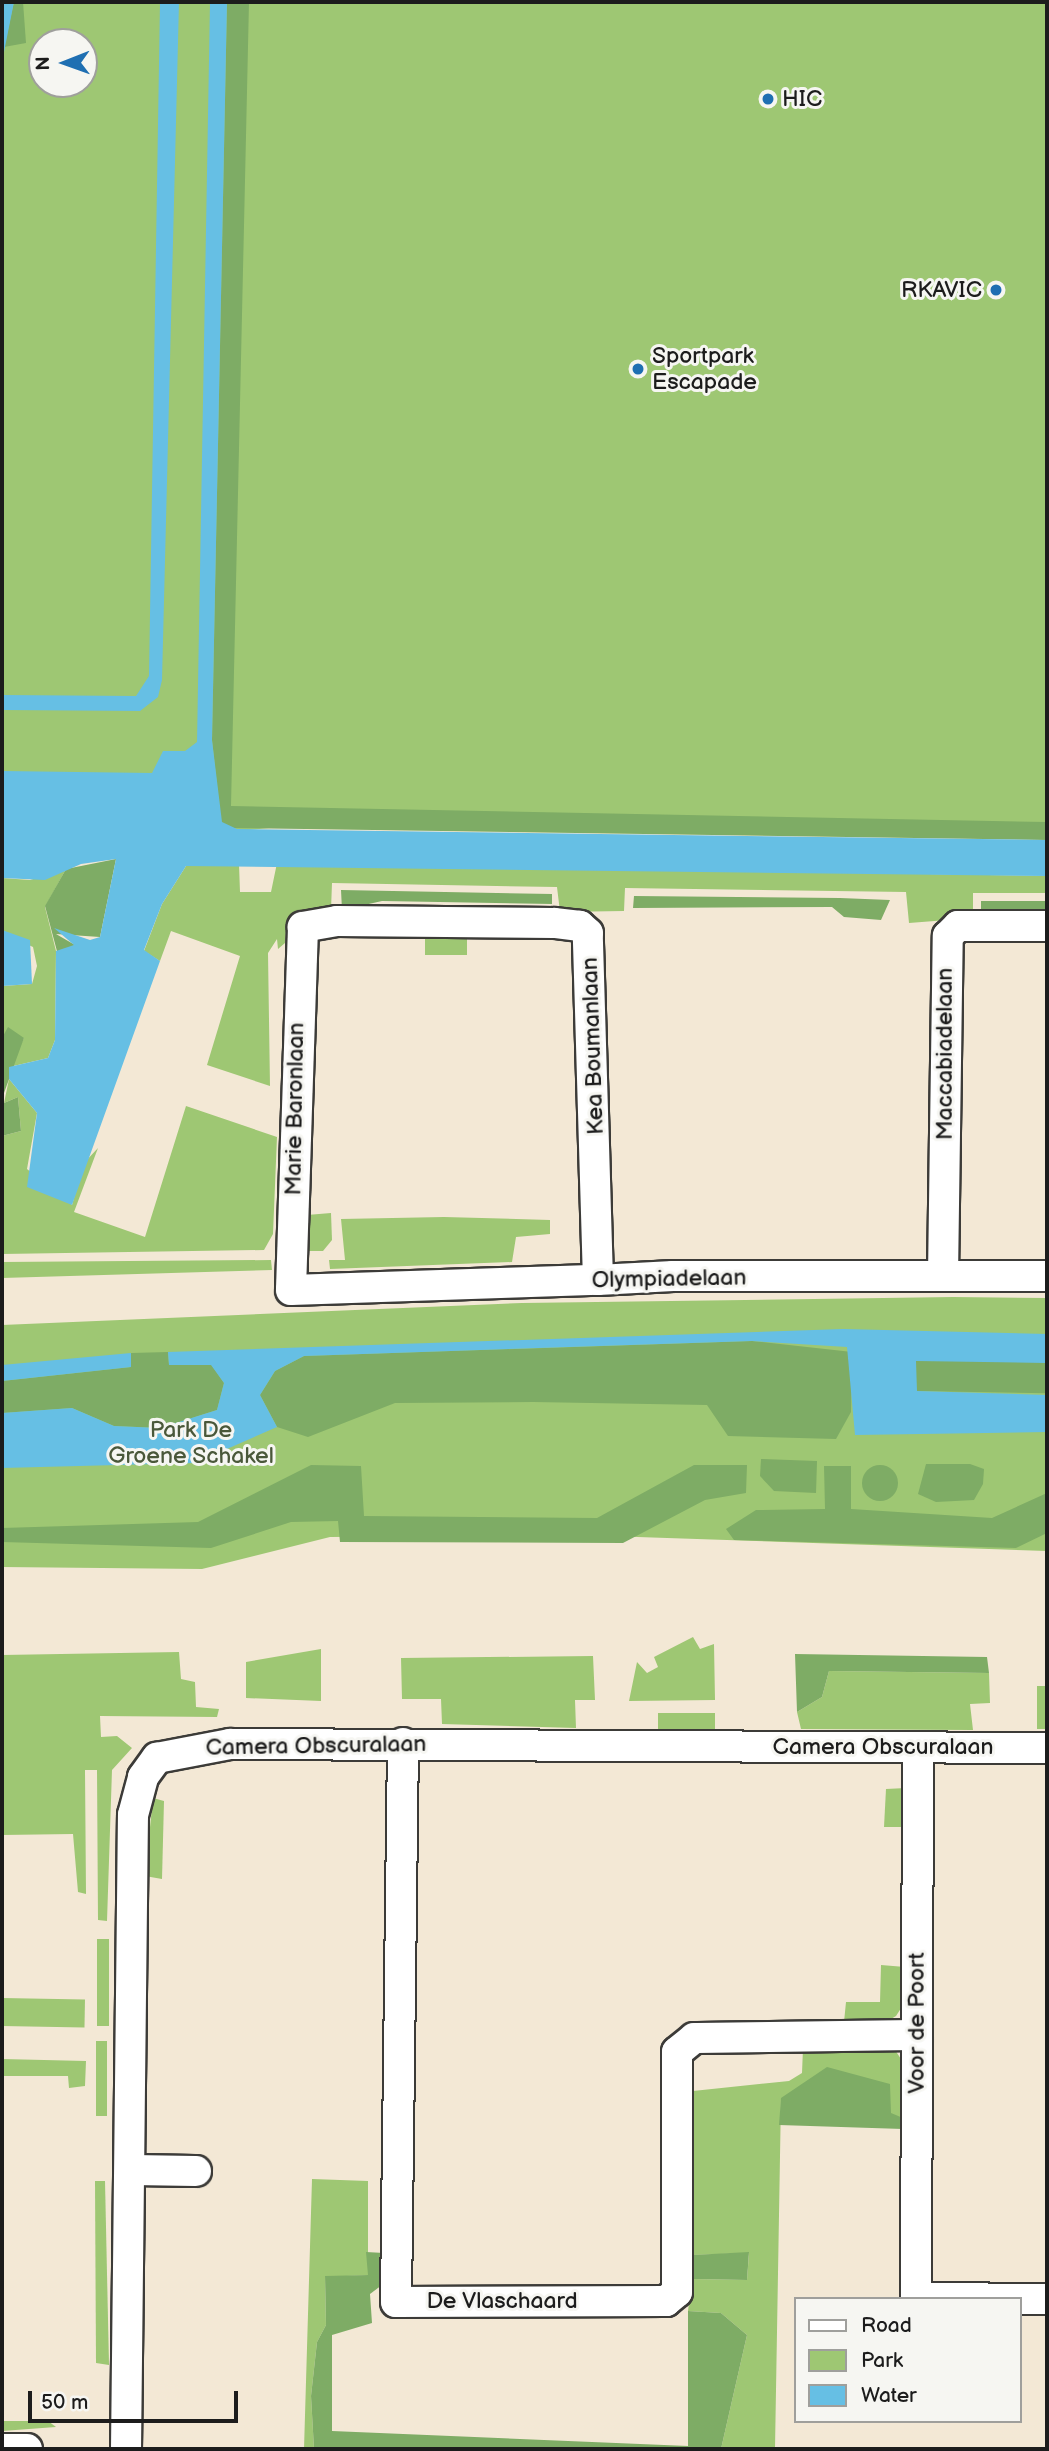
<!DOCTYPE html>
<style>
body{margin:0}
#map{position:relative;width:1049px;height:2451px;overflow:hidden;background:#f3e8d5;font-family:"Balsamiq Sans",sans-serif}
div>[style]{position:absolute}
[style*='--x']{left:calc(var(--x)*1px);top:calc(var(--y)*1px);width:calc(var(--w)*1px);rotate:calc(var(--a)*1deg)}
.green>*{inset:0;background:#9ec773;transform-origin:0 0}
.forest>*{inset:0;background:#7eac65;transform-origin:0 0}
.round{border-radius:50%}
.water>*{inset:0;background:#66bfe4}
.roads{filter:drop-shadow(2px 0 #3c3b38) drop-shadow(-2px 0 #3c3b38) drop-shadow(0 2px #3c3b38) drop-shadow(0 -2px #3c3b38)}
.street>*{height:30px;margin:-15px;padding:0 15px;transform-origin:15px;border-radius:15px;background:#fff}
.dots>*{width:19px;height:19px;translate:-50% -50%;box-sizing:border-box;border:4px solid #f6f6f2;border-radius:50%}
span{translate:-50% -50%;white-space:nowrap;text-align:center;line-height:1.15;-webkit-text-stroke:6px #f6f6f2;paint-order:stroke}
.poi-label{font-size:23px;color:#1c1c1c}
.left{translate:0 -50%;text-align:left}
.right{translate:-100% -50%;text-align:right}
.street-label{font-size:23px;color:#1c1c1c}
.park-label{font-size:23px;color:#4a583a}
.frame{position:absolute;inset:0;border:4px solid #1c1c1c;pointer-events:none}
.legend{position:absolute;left:794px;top:2297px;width:228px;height:126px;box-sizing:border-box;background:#f6f6f2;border:2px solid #9f9f9c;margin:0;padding:9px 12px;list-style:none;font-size:21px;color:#1c1c1c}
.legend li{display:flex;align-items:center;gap:14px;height:35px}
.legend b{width:35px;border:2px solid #9f9f9c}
.north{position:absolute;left:28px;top:28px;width:70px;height:70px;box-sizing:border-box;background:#f6f6f2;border:2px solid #9f9f9c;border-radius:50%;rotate:269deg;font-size:19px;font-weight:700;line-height:28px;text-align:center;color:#1c1c1c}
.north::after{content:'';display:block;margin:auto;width:24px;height:32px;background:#1f6fb2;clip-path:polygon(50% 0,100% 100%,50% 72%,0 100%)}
.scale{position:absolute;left:28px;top:2391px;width:210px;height:32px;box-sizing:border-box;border:4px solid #1c1c1c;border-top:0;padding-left:9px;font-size:21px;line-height:24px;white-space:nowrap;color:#1c1c1c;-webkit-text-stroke:5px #f6f6f2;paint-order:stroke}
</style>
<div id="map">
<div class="green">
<i style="clip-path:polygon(evenodd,2px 2px,1047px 2px,1047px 834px,319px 823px,238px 831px,2px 827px,2px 2px,42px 42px,84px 42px,84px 84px,42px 84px,42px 42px)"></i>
<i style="clip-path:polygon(277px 863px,1047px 876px,1047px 893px,973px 893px,973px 918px,909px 923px,906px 892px,625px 888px,624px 911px,560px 912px,557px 887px,332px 883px,331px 910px,298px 910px,287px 921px,285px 943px,278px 949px,277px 939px,268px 953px,270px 1086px,207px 1065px,240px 956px,171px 931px,160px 961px,144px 951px,162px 904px,186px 866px,239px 864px,240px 892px,271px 892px)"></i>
<i style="clip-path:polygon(66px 869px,45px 907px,56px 951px,55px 1040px,48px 1058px,9px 1067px,24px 1038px,2px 1038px,2px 986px,32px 984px,37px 966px,33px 947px,2px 933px,2px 878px,30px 880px)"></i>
<i style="left:425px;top:934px;width:42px;height:21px"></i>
<i style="clip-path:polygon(9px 1079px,37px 1113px,27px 1169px,72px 1205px,84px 1163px,98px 1148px,74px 1212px,145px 1237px,186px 1106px,277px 1137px,273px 1234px,264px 1250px,2px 1254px,2px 1136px,21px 1131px,18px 1097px,4px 1103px)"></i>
<i style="clip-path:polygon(331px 1213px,332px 1240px,323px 1251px,308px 1251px,307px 1215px)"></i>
<i style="clip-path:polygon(444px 1217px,550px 1220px,550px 1234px,516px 1237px,512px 1262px,330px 1269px,329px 1260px,345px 1260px,341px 1219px)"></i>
<i style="clip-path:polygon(271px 1260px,272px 1270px,2px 1278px,2px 1262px)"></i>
<i style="clip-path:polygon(953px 1297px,1047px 1298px,1047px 1551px,578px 1535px,330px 1537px,202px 1569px,2px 1567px,2px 1325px,522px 1303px)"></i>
<i style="clip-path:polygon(693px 1637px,700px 1649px,714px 1644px,715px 1700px,629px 1701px,637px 1662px,647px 1673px,658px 1667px,654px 1657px)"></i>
<i style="clip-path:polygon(321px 1649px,321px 1701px,246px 1698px,246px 1662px)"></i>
<i style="clip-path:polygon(179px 1652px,181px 1679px,195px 1682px,196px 1707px,219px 1709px,217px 1717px,100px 1716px,101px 1737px,117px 1736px,132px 1748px,112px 1770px,107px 1921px,98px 1920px,97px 1770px,85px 1770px,86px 1894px,78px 1892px,73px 1834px,2px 1835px,2px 1655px)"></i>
<i style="clip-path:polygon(593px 1656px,595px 1700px,575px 1700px,576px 1728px,442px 1724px,441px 1699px,402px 1699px,401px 1658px)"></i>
<i style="clip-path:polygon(829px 1671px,989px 1673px,990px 1703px,970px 1704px,973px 1730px,801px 1729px,797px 1712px,822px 1697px)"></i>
<i style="left:1047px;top:1686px;width:43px;height:10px;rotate:90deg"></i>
<i style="left:658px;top:1713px;width:57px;height:16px"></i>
<i style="clip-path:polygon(906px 1788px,907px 1827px,884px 1827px,886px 1789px)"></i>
<i style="clip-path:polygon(153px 1798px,164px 1801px,162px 1879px,145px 1876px)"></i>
<i style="left:97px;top:1939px;width:12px;height:87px"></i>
<i style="clip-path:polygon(881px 1965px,905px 1967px,905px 2002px,896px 2016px,884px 2023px,844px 2022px,846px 2002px,880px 2002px)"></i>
<i style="left:2px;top:1998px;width:83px;height:28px;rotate:1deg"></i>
<i style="left:96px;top:2041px;width:11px;height:75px"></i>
<i style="clip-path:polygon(880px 2046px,895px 2050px,903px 2062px,903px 2118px,781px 2098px,775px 2449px,721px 2449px,747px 2335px,721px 2313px,688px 2311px,692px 2279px,747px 2280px,749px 2253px,693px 2255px,693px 2091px,789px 2081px,802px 2073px,803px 2048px)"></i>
<i style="clip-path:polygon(2px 2059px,86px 2061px,85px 2086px,69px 2088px,68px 2076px,2px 2076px)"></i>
<i style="clip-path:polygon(312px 2179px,368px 2181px,368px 2275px,325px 2277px,326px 2325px,317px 2342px,311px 2396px,314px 2449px,304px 2449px)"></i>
<i style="clip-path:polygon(95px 2181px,105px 2181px,109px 2365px,96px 2363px)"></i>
<i style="clip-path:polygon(2px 2421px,48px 2421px,56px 2427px,2px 2431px)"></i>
</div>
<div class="forest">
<i style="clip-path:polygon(14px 2px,23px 2px,26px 43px,4px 47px)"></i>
<i style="clip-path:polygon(227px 2px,249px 2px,231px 806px,1047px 822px,1047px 840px,231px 828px,221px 822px,212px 740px)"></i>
<i style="clip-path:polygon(116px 859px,100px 937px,56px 934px,75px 945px,58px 955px,45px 906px,66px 869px)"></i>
<i style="clip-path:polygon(341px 890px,552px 894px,552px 904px,382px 901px,342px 910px)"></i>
<i style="clip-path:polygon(634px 896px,840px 898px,890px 900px,881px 920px,844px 917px,832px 907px,633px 908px)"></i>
<i style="left:981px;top:901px;width:66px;height:18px"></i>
<i style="clip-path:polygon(8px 1027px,24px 1038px,4px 1093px,4px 1103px,18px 1097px,21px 1131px,2px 1136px,2px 1038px)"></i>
<i style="clip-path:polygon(752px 1341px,852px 1352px,851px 1412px,836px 1439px,728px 1436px,707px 1405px,533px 1402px,395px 1403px,308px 1437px,277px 1427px,260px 1395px,275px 1371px,304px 1356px)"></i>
<i style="clip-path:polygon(168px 1352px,169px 1365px,211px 1364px,224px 1383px,217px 1410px,160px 1428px,114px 1426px,72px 1408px,2px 1413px,2px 1381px,131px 1367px,131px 1353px)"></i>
<i style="left:916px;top:1360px;width:131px;height:31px;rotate:1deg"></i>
<i style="clip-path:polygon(761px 1459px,817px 1461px,816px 1493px,774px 1491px,760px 1476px)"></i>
<i style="clip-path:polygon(926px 1464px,970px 1464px,984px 1469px,983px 1484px,974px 1500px,936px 1502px,918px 1494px)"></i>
<i style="clip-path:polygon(311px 1465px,361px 1466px,364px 1516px,597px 1518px,694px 1465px,747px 1465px,746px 1493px,705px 1500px,623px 1543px,340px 1542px,338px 1521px,291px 1522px,211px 1548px,2px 1542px,2px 1528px,198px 1522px)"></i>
<i class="round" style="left:862px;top:1465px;width:36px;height:36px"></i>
<i style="clip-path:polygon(824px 1466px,851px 1466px,851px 1509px,992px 1518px,1047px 1493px,1047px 1533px,1016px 1548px,734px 1540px,726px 1529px,756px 1510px,825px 1509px)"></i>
<i style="clip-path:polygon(795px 1654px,987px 1657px,989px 1673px,829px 1671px,822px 1697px,797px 1712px)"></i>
<i style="clip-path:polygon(827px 2067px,890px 2084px,891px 2113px,903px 2118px,903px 2129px,779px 2125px,781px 2098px)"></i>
<i style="clip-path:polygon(366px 2252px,384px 2253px,386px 2282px,370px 2294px,372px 2323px,332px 2335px,332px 2431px,688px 2446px,688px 2311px,721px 2313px,747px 2335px,721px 2449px,314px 2449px,311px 2396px,317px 2342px,326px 2325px,325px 2276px,368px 2275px)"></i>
<i style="clip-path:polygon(749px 2252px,747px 2280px,692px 2279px,693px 2255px)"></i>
</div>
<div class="water">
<i style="clip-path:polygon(2px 2px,14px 2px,2px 62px)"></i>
<i style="clip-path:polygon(160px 2px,179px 2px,162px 680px,158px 697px,140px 711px,2px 710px,2px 695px,136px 696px,149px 676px)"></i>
<i style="clip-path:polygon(210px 2px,227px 2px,212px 740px,222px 822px,237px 829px,1047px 840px,1047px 876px,186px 866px,162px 904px,144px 950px,160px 961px,72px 1205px,27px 1187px,37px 1113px,9px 1079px,9px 1067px,48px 1058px,55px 1040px,56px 951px,74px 945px,54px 928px,90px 940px,100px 937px,116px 859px,81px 864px,45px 880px,2px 878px,2px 771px,152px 773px,163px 751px,185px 751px,197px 742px)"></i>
<i style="clip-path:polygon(2px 930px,30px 940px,32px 984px,2px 986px)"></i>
<i style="clip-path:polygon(843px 1329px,1047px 1334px,1047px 1363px,916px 1361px,917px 1391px,1047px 1395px,1047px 1432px,855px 1435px,847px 1347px,752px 1341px,451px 1351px,304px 1356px,275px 1371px,260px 1395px,277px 1427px,195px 1463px,2px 1468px,2px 1413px,72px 1408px,114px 1426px,160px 1428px,217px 1410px,224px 1383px,211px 1365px,169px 1365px,168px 1352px)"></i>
<i style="clip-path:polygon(131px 1353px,131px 1367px,2px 1381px,2px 1365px)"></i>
</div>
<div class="roads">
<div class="street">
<i style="--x:943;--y:1276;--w:340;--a:-89.2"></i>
<i style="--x:948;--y:936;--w:14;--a:-45"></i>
<i style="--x:958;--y:926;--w:89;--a:0"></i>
<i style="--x:598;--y:1280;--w:347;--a:-91.7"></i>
<i style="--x:588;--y:933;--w:11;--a:-139"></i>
<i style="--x:580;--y:926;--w:26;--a:-173"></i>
<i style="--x:554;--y:923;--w:217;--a:-179.5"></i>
<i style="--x:337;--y:921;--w:35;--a:170"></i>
<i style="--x:303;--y:927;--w:363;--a:91.9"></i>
<i style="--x:291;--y:1290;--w:307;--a:-1.9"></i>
<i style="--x:598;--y:1280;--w:75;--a:-3.1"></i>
<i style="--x:673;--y:1276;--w:374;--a:0"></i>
<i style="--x:403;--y:1743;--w:559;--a:90.72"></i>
<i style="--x:396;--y:2302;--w:270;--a:-0.2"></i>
<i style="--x:666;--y:2301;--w:14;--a:-39"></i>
<i style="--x:677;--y:2292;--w:240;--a:-90"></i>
<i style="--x:677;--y:2052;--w:22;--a:-39"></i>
<i style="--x:694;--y:2038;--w:223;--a:-0.8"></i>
<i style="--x:132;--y:2170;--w:64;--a:0.9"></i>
<i style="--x:916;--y:2298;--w:131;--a:0.4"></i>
<i style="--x:916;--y:2299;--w:552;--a:-89.79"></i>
<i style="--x:2;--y:2449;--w:25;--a:0"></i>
<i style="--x:126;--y:2449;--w:634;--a:-89.37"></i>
<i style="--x:133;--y:1815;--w:39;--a:-75"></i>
<i style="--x:143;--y:1777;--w:24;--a:-54"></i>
<i style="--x:157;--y:1758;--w:74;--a:-10.9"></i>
<i style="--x:230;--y:1744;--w:817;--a:0.28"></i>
</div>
</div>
<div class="dots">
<i style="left:768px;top:99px;background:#1f6fb2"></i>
<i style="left:996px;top:290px;background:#1f6fb2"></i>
<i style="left:638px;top:369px;background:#1f6fb2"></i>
</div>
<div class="poi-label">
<span class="left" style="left:782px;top:99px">HIC</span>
<span class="right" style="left:982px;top:290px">RKAVIC</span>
<span class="left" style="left:652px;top:369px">Sportpark<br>Escapade</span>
</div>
<div class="street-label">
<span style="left:593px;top:1046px;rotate:-92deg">Kea Boumanlaan</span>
<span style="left:945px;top:1054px;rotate:-90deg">Maccabiadelaan</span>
<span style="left:295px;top:1109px;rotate:-89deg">Marie Baronlaan</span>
<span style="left:669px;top:1279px;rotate:-1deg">Olympiadelaan</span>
<span style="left:316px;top:1746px;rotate:-1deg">Camera Obscuralaan</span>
<span style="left:883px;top:1747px">Camera Obscuralaan</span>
<span style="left:917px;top:2023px;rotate:-90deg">Voor de Poort</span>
<span style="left:502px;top:2301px">De Vlaschaard</span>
</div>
<div class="park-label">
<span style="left:191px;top:1443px">Park De<br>Groene Schakel</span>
</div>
<div class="frame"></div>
<ul class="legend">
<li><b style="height:9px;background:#fff"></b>Road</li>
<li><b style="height:19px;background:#9ec773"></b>Park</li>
<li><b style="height:19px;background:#66bfe4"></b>Water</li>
</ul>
<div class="north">N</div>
<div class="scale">50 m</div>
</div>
